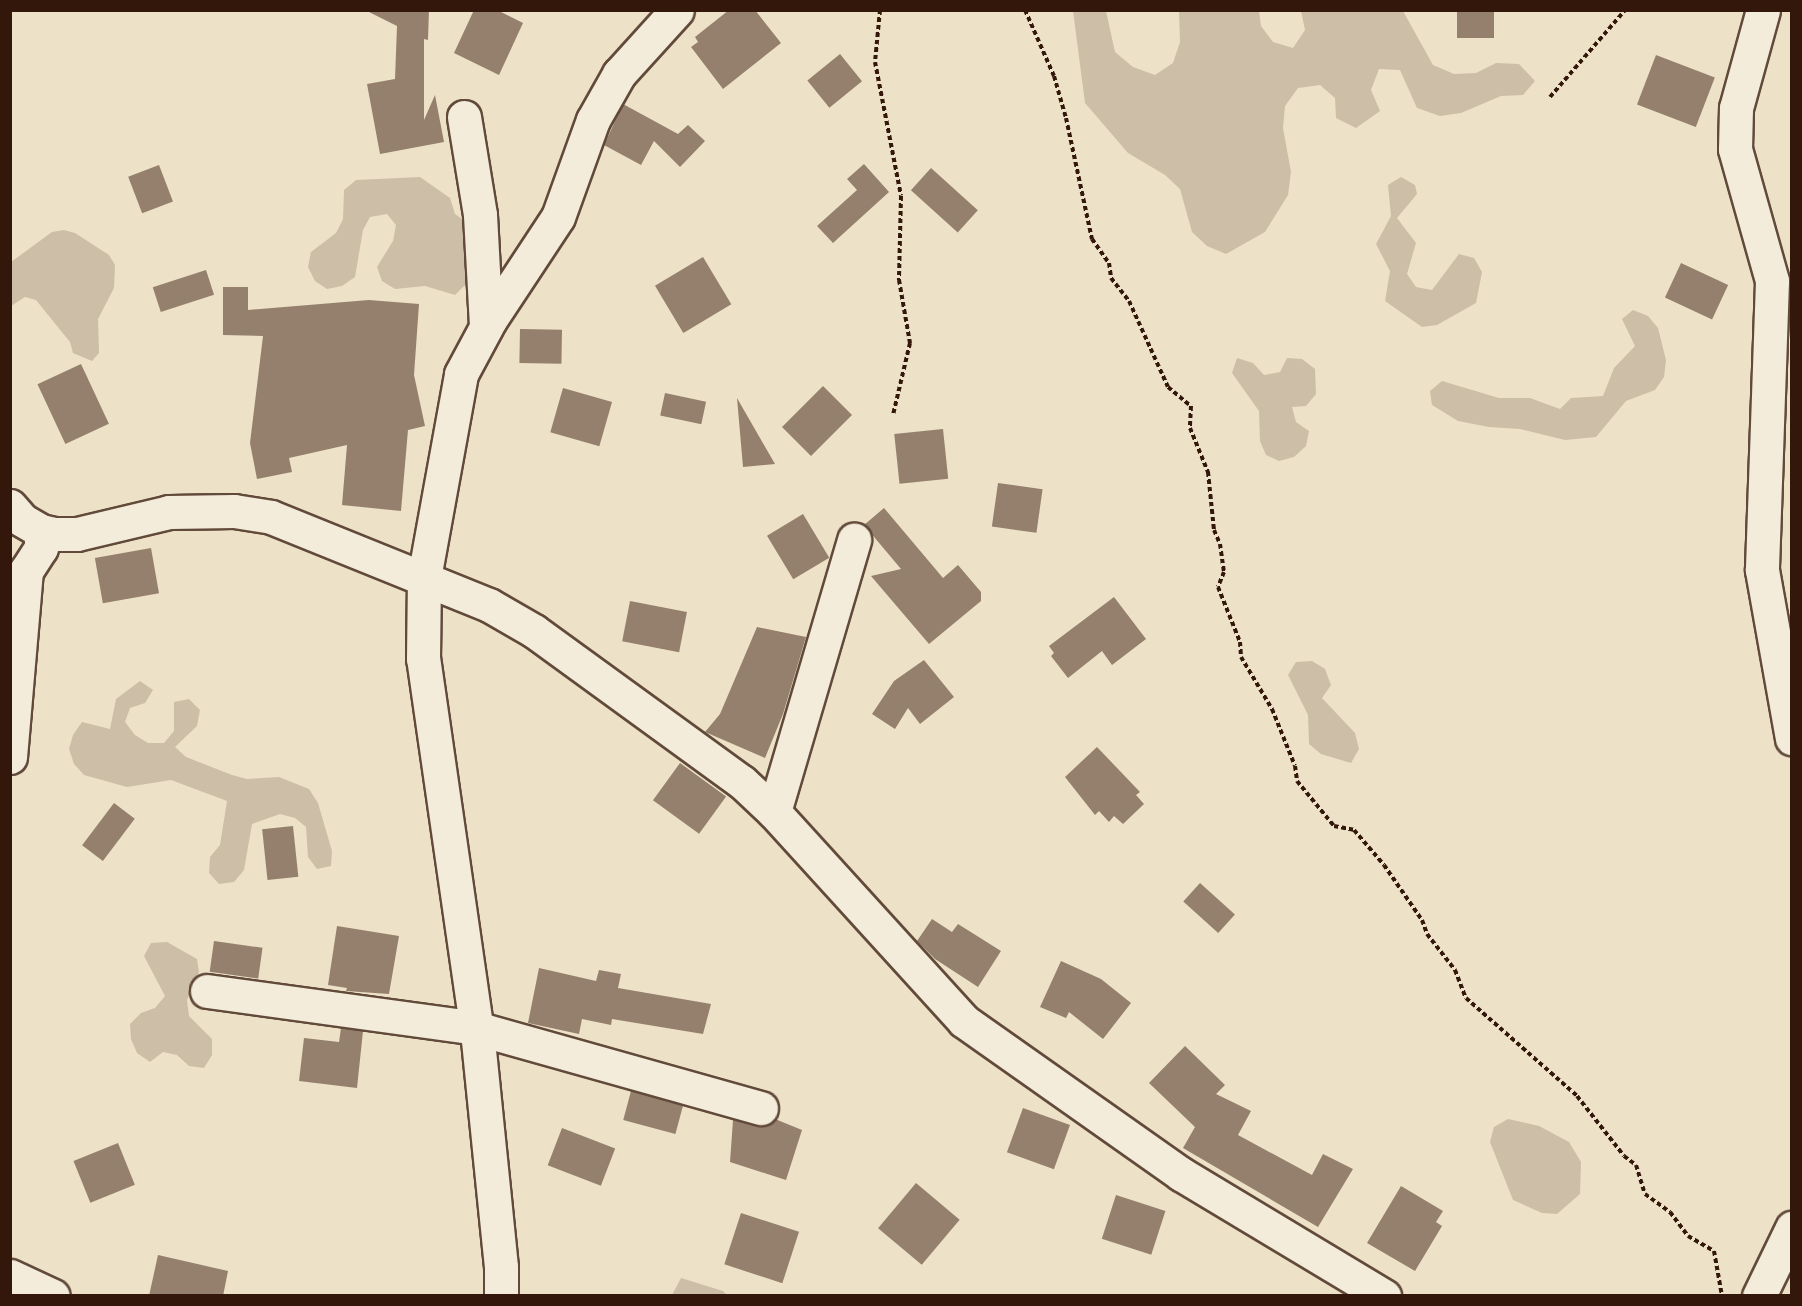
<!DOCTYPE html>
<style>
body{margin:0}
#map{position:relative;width:1802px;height:1306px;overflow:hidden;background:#ede1c7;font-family:"Old Standard TT",serif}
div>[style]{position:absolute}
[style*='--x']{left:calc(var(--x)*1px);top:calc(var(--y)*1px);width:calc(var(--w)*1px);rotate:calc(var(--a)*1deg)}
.green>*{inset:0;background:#cdbfa7}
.building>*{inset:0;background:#94806d;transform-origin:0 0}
.path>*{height:4px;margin-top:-2px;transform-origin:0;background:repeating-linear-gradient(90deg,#33170b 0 4.5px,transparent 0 7.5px)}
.roads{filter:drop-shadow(2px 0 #624a3a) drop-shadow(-2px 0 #624a3a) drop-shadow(0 2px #624a3a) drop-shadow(0 -2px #624a3a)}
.minor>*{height:33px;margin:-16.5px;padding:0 16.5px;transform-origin:16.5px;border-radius:16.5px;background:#f3ecdb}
span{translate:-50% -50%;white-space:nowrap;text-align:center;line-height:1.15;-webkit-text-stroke:5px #f3ecdb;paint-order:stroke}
.frame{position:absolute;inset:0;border:12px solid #33170b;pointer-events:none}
</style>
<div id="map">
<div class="green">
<i style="clip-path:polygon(1403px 11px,1433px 65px,1454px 74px,1476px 73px,1496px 63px,1519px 64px,1535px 81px,1523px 95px,1501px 96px,1461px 113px,1440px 116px,1417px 108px,1400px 70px,1379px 69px,1371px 90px,1380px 111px,1356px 128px,1336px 118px,1335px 98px,1320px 85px,1298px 88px,1285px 106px,1283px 128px,1291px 172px,1288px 195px,1265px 232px,1226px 254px,1207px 246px,1192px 232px,1180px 189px,1165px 175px,1128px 153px,1085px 103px,1073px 11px,1106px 11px,1115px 52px,1133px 67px,1155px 75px,1173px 63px,1180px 42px,1179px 11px,1259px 11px,1261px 26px,1273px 42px,1293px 48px,1305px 30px,1301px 11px)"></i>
<i style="clip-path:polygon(420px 177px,450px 198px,455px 214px,468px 223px,466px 284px,455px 295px,425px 286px,395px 289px,382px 281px,377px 267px,393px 241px,396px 225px,387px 214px,370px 217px,363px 230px,355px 277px,342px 286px,327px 289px,315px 281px,308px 267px,311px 252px,336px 233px,343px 219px,344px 190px,356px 180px)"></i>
<i style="clip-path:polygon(1401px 177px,1415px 185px,1417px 194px,1397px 218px,1416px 243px,1407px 274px,1416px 287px,1432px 290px,1459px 254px,1474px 258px,1482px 272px,1476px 303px,1437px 325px,1422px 327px,1385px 301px,1390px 271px,1376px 244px,1391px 216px,1388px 185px)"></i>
<i style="clip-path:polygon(64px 230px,75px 233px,109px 255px,115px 265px,114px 288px,98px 319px,99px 353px,92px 361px,73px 353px,70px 342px,36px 300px,25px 297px,11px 306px,11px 262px,52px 232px)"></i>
<i style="clip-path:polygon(1633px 310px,1648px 316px,1658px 328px,1666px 360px,1664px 377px,1655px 390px,1626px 401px,1596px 437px,1565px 440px,1520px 429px,1489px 427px,1458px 421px,1432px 405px,1430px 391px,1442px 381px,1499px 398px,1530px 398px,1560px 409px,1571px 398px,1603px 396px,1614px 368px,1635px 346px,1622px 319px)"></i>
<i style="clip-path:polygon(1237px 358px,1253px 363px,1264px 375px,1280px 372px,1287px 358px,1302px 359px,1315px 369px,1316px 394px,1306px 406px,1292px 407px,1296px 422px,1309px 431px,1306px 446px,1294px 457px,1279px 461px,1266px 455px,1260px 441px,1259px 411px,1232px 373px)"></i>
<i style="clip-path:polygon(1312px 661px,1325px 669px,1331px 685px,1322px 698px,1355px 733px,1359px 749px,1351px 763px,1321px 754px,1309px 744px,1308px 715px,1288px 675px,1296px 662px)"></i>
<i style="clip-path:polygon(140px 681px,153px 690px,145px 703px,130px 708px,125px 722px,135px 735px,148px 743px,164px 743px,174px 731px,174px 702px,189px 699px,200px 710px,197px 726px,175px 747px,186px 757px,232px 775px,247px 779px,279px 777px,309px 789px,318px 803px,332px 851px,331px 866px,317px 869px,308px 857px,306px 827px,295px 818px,280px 814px,252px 824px,244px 870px,234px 882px,219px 884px,209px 873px,210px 857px,220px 845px,227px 801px,171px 780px,127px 787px,84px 775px,74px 764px,69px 749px,73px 735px,82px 722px,110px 729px,116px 699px)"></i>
<i style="clip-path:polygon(167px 942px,197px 959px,199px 972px,187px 1000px,189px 1016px,212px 1039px,212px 1055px,204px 1068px,189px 1066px,177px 1055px,163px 1052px,150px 1062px,137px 1053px,131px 1039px,130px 1024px,141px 1013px,155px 1008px,165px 996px,144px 956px,151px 943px)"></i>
<i style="clip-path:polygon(1508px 1119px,1539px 1126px,1569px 1142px,1581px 1162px,1580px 1194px,1557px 1214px,1542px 1213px,1513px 1200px,1490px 1142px,1494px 1127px)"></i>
<i style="clip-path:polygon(681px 1278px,723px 1291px,727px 1295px,672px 1295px)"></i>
</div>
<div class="building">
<i style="clip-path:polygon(365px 10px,429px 10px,428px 40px,424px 39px,424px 120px,435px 95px,444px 142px,380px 154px,367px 84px,395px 79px,397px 26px)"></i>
<i style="clip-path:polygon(474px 10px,497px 10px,523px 23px,499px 75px,454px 53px)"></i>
<i style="clip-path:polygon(729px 10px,755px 10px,781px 43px,723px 89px,691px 47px,698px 42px,695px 37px)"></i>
<i style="left:1457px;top:10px;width:37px;height:28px"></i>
<i style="left:840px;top:54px;width:35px;height:42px;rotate:51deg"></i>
<i style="left:1656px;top:55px;width:63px;height:53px;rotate:21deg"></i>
<i style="clip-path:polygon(623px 104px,678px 134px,688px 125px,705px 141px,680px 167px,654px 141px,641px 165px,604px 145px)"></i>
<i style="clip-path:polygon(864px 164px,889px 192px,833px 243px,817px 226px,857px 190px,847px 179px)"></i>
<i style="left:159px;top:165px;width:39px;height:33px;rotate:69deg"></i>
<i style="left:931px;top:168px;width:63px;height:30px;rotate:42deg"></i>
<i style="left:703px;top:257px;width:55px;height:56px;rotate:59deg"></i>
<i style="left:1681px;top:263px;width:52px;height:38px;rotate:25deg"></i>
<i style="left:206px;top:270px;width:26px;height:56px;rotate:72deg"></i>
<i style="clip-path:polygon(223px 287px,248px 287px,248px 310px,369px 300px,419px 304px,414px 375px,425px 426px,408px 430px,401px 511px,342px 505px,347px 445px,289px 458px,292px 472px,257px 479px,250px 443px,263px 336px,223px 335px)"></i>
<i style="left:520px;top:329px;width:42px;height:34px;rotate:1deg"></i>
<i style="left:81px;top:364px;width:66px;height:48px;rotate:65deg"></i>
<i style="left:823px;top:386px;width:41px;height:58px;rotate:45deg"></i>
<i style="left:563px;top:388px;width:51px;height:46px;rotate:16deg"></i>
<i style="left:665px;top:393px;width:42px;height:23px;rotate:12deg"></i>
<i style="clip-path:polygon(737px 398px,775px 464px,743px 467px)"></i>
<i style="left:943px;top:429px;width:50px;height:49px;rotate:84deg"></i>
<i style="left:998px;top:483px;width:45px;height:44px;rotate:8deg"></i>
<i style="clip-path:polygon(884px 508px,943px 578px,958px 565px,981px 592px,981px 601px,929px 644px,871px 576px,901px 569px,864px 525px)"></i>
<i style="left:803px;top:514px;width:51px;height:42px;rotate:59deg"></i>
<i style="left:151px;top:548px;width:46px;height:57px;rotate:80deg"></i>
<i style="clip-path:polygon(1114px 597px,1146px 639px,1112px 665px,1102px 651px,1068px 678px,1051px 656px,1054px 653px,1049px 646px)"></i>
<i style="left:630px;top:601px;width:58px;height:41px;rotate:11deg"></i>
<i style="clip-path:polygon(757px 627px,806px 637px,783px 714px,765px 758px,705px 732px,720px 714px)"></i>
<i style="clip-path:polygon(924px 660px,954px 697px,920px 724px,908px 708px,895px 729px,872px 714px,894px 681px)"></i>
<i style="clip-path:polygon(1097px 747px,1140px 792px,1136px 795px,1144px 804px,1123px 824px,1114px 816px,1109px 822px,1099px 811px,1095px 815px,1065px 777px)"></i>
<i style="left:680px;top:763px;width:57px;height:46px;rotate:36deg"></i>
<i style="left:114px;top:803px;width:26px;height:53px;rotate:37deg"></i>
<i style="left:293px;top:826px;width:51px;height:31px;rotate:84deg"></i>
<i style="left:1200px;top:883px;width:47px;height:25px;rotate:42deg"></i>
<i style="clip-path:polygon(932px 919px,952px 932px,958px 924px,1001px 951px,978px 987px,935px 959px,917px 941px)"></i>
<i style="clip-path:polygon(337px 926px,399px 936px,389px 994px,346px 991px,347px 988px,328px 985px)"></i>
<i style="left:214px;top:941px;width:49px;height:31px;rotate:8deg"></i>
<i style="clip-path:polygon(1061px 961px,1101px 979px,1131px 1003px,1103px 1039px,1069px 1012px,1066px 1018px,1040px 1007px)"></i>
<i style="clip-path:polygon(539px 968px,596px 981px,599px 970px,621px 974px,618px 988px,711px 1004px,703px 1034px,612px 1019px,611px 1025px,582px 1019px,579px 1034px,528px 1023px)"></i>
<i style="clip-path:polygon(341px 1028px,363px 1031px,357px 1088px,299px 1081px,304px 1038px,339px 1042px)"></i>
<i style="clip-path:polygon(1185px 1046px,1225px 1085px,1216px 1094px,1251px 1111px,1238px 1135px,1312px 1175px,1323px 1154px,1353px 1169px,1318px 1227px,1183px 1148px,1195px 1127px,1149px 1083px)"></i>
<i style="left:631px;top:1091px;width:54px;height:30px;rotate:15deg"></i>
<i style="left:1023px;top:1108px;width:50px;height:47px;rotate:20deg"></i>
<i style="clip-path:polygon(775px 1119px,802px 1130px,786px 1180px,730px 1162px,733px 1120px,765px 1126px)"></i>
<i style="left:562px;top:1128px;width:57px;height:40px;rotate:21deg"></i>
<i style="left:118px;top:1143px;width:45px;height:48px;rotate:68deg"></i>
<i style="left:916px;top:1183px;width:57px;height:59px;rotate:40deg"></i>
<i style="clip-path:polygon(1401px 1186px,1443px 1211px,1436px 1222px,1442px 1226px,1415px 1271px,1367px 1243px)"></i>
<i style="left:1116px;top:1195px;width:52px;height:46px;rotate:18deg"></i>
<i style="left:741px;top:1213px;width:61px;height:54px;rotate:18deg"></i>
<i style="clip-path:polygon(158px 1255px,228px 1271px,223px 1296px,149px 1296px)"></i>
</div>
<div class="path">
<i style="--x:880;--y:10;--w:52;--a:95.5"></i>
<i style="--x:875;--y:62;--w:136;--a:79"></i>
<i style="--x:901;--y:196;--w:84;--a:91.4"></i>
<i style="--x:899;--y:280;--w:64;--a:80.1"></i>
<i style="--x:910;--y:343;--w:74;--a:103.3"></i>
<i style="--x:1025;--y:10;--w:72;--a:66.3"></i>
<i style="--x:1054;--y:76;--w:44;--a:74.1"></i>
<i style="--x:1066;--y:118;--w:124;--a:77.9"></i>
<i style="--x:1092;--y:239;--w:29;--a:55"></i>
<i style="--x:1109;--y:263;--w:15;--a:82"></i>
<i style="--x:1111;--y:278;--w:29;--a:52"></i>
<i style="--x:1129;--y:301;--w:94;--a:65.6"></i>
<i style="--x:1168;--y:387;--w:30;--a:40"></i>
<i style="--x:1191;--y:406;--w:22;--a:93"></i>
<i style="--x:1190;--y:428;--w:48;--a:67.8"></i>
<i style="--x:1208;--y:472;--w:58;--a:84.1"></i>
<i style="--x:1214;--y:530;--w:15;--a:67"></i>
<i style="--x:1220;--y:544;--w:28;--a:82"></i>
<i style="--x:1224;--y:572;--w:16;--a:112"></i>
<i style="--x:1218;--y:587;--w:59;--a:68.2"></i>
<i style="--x:1240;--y:642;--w:15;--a:86"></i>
<i style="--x:1241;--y:657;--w:61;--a:59.2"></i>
<i style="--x:1272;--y:709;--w:61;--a:68"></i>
<i style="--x:1295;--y:766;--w:15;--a:82"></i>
<i style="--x:1297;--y:781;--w:58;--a:50.6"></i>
<i style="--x:1334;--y:826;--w:20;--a:11"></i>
<i style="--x:1354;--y:830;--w:46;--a:49.4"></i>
<i style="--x:1384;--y:865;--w:67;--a:55.4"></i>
<i style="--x:1422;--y:920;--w:15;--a:70"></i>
<i style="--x:1427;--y:934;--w:46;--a:52.1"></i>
<i style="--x:1455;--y:970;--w:30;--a:69"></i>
<i style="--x:1466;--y:998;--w:148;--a:41.4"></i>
<i style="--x:1577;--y:1096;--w:76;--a:51.9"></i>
<i style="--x:1624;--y:1156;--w:15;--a:37"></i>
<i style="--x:1636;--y:1165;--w:30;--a:73"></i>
<i style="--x:1645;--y:1194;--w:31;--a:36"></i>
<i style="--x:1670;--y:1212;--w:30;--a:53"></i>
<i style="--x:1688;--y:1236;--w:30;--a:30"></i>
<i style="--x:1714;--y:1251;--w:46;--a:79.9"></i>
<i style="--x:1550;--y:97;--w:115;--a:-49.2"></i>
</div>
<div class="roads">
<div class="minor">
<i style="--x:1763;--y:10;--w:102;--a:105.4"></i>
<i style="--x:1736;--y:108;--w:41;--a:91.4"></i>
<i style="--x:1735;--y:149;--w:137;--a:74.3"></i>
<i style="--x:1772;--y:281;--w:289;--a:92"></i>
<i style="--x:1762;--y:570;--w:171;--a:79.9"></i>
<i style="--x:464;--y:117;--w:99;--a:80.7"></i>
<i style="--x:480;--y:215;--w:112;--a:86.9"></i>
<i style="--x:10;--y:506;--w:18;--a:49"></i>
<i style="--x:22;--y:520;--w:22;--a:30"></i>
<i style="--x:41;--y:531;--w:13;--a:13"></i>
<i style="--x:54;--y:534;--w:23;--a:0"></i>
<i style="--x:77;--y:534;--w:95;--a:-13.4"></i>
<i style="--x:169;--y:512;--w:65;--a:-0.9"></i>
<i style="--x:234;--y:511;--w:37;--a:9"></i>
<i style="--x:271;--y:517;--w:235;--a:22"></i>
<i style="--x:489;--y:605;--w:52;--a:30"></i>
<i style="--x:534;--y:631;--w:257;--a:36"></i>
<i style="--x:742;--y:782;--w:44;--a:43.2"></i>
<i style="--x:774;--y:812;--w:282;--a:47.7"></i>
<i style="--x:964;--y:1021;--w:266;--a:35.2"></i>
<i style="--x:1181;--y:1174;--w:237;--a:31"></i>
<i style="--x:10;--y:757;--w:187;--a:-85.1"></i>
<i style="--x:26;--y:571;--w:27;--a:-57"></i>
<i style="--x:41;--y:548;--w:17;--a:-90"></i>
<i style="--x:774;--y:812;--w:284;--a:-73.6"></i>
<i style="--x:207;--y:991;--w:272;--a:7.8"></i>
<i style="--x:476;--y:1028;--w:296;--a:15.7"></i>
<i style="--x:10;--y:1276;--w:47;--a:24.9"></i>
<i style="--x:501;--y:1296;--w:29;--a:-90"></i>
<i style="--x:501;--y:1267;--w:229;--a:-95.8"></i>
<i style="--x:478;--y:1039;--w:384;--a:-98.2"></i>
<i style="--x:423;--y:659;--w:81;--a:-89.3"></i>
<i style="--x:424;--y:578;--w:207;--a:-79.7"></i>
<i style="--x:461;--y:374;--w:61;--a:-61.8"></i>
<i style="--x:490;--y:320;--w:123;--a:-56.6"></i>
<i style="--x:558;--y:217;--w:103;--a:-70.2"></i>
<i style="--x:593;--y:120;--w:53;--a:-60.5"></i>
<i style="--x:619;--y:74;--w:86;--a:-47.8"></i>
<i style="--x:1759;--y:1296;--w:76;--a:-64.1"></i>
</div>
</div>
<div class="frame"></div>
</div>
